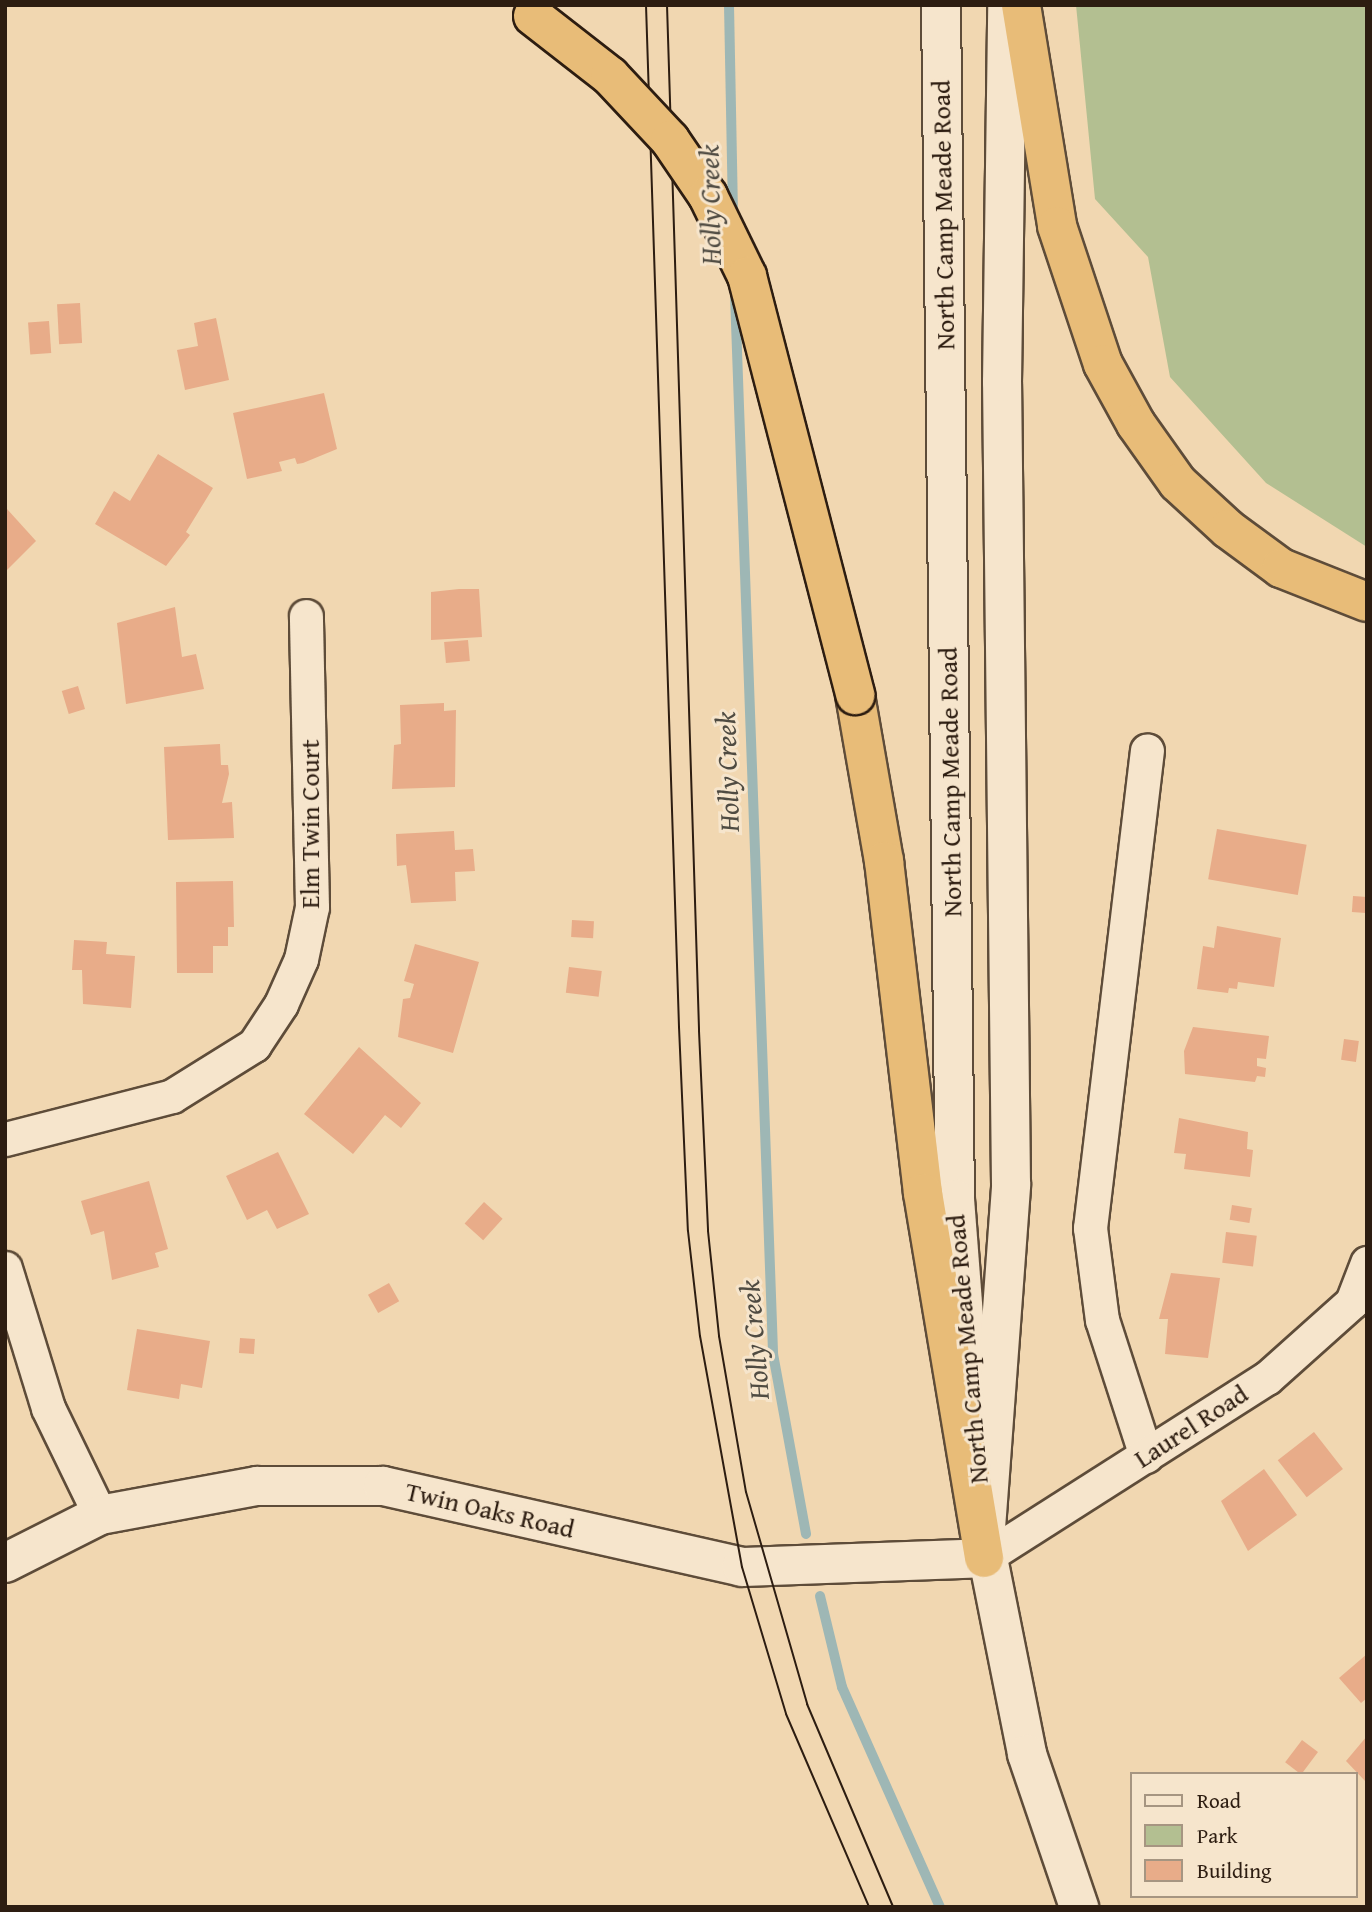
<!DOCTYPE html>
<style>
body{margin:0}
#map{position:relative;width:1372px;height:1912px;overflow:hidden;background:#f1d7b1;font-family:"Gentium Book Plus",serif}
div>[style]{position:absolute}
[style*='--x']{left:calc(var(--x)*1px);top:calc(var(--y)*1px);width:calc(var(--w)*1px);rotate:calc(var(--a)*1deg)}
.green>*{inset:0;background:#b3bf91}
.stream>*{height:10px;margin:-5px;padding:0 5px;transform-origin:5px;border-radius:5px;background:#9eb7b5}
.building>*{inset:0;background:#e8ac89;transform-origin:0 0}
.roads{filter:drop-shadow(2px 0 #5e4c39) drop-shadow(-2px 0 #5e4c39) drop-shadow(0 2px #5e4c39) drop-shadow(0 -2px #5e4c39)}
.minor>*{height:33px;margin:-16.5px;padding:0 16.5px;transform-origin:16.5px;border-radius:16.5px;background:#f6e5cc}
.tertiary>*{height:38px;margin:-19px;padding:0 19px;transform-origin:19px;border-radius:19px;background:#f6e5cc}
.secondary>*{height:38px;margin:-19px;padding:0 19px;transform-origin:19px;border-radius:19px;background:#f6e5cc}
.motorway>*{height:38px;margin:-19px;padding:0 19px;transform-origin:19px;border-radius:19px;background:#e8bc78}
.tram>*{height:2px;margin:-1px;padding:0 1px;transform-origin:1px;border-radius:1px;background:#2d1d11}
.bridges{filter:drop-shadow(2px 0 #2d1d11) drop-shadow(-2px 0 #2d1d11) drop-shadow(0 2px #2d1d11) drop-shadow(0 -2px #2d1d11)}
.motorway-bridge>*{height:38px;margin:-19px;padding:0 19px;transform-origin:19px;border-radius:19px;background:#e8bc78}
span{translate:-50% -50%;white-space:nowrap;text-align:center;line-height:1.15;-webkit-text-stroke:6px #f6e5cc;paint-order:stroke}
.street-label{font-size:26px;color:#2d1d11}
.water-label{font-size:28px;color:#4f4b42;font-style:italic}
.frame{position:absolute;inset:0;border:7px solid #2d1d11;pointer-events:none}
.legend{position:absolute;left:1130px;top:1772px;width:228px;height:126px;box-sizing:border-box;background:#f6e5cc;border:2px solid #a69581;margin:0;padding:9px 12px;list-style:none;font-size:21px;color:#2d1d11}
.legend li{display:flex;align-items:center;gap:14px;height:35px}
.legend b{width:35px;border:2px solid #a69581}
</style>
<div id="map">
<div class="green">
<i style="clip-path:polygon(1076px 5px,1367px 5px,1367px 547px,1266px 483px,1170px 377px,1148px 257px,1095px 199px)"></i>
</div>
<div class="stream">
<i style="--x:729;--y:5;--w:211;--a:88.9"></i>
<i style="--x:735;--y:295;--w:1060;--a:87.94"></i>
<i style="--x:773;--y:1354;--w:183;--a:79.6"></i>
<i style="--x:820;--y:1596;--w:94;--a:76.4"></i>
<i style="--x:842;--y:1687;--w:241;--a:66"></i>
</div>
<div class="building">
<i style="left:80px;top:303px;width:40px;height:23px;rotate:87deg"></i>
<i style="clip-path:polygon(216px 318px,229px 380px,185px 390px,177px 350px,198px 346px,194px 323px)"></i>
<i style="left:49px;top:321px;width:32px;height:21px;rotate:86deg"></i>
<i style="clip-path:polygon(324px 393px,337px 449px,303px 463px,297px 464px,295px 458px,279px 462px,282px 471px,247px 479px,233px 413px)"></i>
<i style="clip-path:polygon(158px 454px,213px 488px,186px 532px,190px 535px,166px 566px,95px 524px,114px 491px,130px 501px)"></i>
<i style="clip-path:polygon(7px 509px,36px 541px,5px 572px,5px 511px)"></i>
<i style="clip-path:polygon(459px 589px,479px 589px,482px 637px,431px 640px,431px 592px)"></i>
<i style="clip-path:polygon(175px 607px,182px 657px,196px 654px,204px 689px,126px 704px,117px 623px)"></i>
<i style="left:468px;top:640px;width:21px;height:24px;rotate:85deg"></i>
<i style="left:78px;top:686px;width:24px;height:17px;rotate:73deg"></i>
<i style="clip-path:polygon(444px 703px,444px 711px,456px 710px,455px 787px,392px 789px,394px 745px,401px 744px,400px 705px)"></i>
<i style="clip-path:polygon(220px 744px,221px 765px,228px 765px,229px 774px,222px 803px,232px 802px,234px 838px,168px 840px,164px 747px)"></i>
<i style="left:1217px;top:829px;width:91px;height:51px;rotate:10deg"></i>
<i style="clip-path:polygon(454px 831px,455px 850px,473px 849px,475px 871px,455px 872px,456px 901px,411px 903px,406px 865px,397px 866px,396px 834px)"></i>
<i style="clip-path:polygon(233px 881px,234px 927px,228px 927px,228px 946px,213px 946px,213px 973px,177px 973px,176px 882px)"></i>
<i style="left:1353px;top:896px;width:14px;height:16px;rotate:4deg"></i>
<i style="left:572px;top:920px;width:22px;height:17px;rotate:3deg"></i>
<i style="clip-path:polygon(1217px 926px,1281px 938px,1274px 987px,1238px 982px,1237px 989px,1229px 988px,1228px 993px,1197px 989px,1203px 946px,1214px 948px)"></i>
<i style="clip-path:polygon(74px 940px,107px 942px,106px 954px,135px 956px,131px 1008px,83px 1004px,82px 970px,72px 970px)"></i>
<i style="clip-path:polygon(415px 944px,479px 962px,453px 1053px,398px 1037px,403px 999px,410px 998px,414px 984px,404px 981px)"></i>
<i style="left:569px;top:967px;width:33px;height:26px;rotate:7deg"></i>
<i style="clip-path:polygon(1193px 1027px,1269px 1036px,1266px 1059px,1257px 1058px,1257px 1066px,1266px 1068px,1265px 1077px,1257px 1076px,1255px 1082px,1185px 1074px,1184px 1051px)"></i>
<i style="left:1344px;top:1039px;width:15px;height:21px;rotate:8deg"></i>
<i style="clip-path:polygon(359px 1047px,421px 1103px,401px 1128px,385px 1115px,353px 1154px,304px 1114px)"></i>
<i style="clip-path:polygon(1179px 1118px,1248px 1132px,1247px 1149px,1253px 1150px,1250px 1177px,1184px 1169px,1186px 1154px,1174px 1153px)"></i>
<i style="clip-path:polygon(278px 1152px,309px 1214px,277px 1229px,267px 1210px,247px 1220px,226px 1176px)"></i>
<i style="clip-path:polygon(149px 1181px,168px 1249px,155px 1253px,159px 1267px,112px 1280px,104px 1231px,91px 1235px,81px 1201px)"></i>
<i style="left:484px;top:1202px;width:25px;height:29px;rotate:42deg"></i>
<i style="left:1232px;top:1205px;width:20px;height:15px;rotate:9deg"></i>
<i style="left:1226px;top:1232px;width:31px;height:31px;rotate:7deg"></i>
<i style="clip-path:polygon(1171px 1273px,1220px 1278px,1208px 1358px,1165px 1354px,1168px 1319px,1159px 1319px)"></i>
<i style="left:389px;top:1283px;width:21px;height:24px;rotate:61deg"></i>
<i style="clip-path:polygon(137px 1329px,210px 1341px,202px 1388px,181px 1384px,179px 1399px,127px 1390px)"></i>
<i style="left:240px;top:1338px;width:15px;height:15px;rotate:4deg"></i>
<i style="left:1314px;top:1432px;width:47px;height:46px;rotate:52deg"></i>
<i style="clip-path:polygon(1264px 1469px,1297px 1515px,1248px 1551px,1221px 1501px)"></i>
<i style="clip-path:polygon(1367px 1654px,1367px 1698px,1361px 1703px,1339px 1678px)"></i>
<i style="clip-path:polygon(1367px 1736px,1367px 1783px,1346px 1761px)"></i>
<i style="left:1302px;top:1740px;width:20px;height:28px;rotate:37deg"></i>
</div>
<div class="roads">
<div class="minor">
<i style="--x:5;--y:1139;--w:172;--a:-14.4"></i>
<i style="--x:172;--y:1096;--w:97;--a:-31.9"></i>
<i style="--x:254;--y:1045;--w:49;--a:-56.6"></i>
<i style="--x:281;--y:1004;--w:49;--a:-66"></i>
<i style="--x:301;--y:959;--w:53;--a:-78.1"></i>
<i style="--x:312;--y:907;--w:291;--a:-91.2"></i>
<i style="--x:5;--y:1268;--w:146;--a:72.9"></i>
<i style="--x:48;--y:1408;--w:119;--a:64.1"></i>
<i style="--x:1146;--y:1456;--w:143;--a:-107.9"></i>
<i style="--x:1102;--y:1320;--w:93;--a:-97.4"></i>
<i style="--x:1090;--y:1228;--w:481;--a:-83.2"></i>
<i style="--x:984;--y:1558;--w:335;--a:-32.5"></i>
<i style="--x:1267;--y:1378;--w:114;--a:-41.8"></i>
<i style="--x:1352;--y:1302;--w:42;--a:-69"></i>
</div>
<div class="tertiary">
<i style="--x:5;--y:1563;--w:106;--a:-26.8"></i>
<i style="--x:100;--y:1515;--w:160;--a:-10.5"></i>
<i style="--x:257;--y:1486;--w:126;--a:0"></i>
<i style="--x:383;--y:1486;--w:368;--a:12.7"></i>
<i style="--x:742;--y:1567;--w:242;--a:-2.1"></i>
</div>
<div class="secondary">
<i style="--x:941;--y:5;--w:1194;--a:89.33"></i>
<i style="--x:955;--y:1199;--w:182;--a:85.6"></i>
<i style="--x:981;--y:1523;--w:236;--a:78.7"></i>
<i style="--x:1027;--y:1754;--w:162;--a:71.2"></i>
<i style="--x:986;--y:1528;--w:345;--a:-85.8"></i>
<i style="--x:1011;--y:1184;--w:802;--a:-90.64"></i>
<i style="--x:1002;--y:382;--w:377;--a:-89.2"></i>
</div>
<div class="motorway">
<i style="--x:1021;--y:5;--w:224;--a:80.7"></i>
<i style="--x:1057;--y:226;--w:145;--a:71.6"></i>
<i style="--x:1103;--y:364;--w:68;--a:61.2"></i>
<i style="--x:1136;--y:424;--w:72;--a:54.6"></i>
<i style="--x:1178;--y:483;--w:68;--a:42.6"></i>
<i style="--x:1228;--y:529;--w:66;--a:36.3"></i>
<i style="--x:1281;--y:568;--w:92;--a:21.6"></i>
<i style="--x:855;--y:695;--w:169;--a:80.1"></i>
<i style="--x:884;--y:861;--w:334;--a:83.3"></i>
<i style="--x:923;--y:1193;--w:370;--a:80.5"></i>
</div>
</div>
<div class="tram">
<i style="--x:646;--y:5;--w:1023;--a:88.15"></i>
<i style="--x:679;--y:1027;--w:204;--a:87.5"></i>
<i style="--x:688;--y:1231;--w:106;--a:83.5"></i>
<i style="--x:700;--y:1336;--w:235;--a:79.7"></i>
<i style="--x:742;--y:1567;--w:153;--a:73.3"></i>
<i style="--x:786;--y:1714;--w:210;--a:66.7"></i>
<i style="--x:667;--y:5;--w:1026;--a:88.21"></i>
<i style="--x:699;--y:1031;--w:200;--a:87.4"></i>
<i style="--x:708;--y:1231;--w:106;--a:84"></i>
<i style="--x:719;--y:1336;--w:158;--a:80.2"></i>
<i style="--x:746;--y:1492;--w:221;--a:73.9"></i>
<i style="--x:807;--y:1704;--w:220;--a:67"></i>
</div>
<div class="bridges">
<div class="motorway-bridge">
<i style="--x:533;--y:16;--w:98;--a:37.9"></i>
<i style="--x:610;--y:76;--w:88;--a:46.8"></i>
<i style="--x:670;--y:140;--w:68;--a:55.8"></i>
<i style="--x:708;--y:196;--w:89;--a:64"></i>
<i style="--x:747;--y:276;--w:433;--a:75.5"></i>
</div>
</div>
<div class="street-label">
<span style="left:943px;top:215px;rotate:-91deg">North Camp Meade Road</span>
<span style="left:950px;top:782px;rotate:-91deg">North Camp Meade Road</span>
<span style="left:310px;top:824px;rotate:-90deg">Elm Twin Court</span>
<span style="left:967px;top:1349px;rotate:-95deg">North Camp Meade Road</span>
<span style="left:1191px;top:1426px;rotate:-33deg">Laurel Road</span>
<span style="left:490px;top:1510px;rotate:13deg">Twin Oaks Road</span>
</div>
<div class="water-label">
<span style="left:710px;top:205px;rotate:-91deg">Holly Creek</span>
<span style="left:727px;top:772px;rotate:-92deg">Holly Creek</span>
<span style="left:754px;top:1340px;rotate:-95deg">Holly Creek</span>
</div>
<div class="frame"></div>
<ul class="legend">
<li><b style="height:9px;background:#f6e5cc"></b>Road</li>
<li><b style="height:19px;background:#b3bf91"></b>Park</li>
<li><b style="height:19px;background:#e8ac89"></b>Building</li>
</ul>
</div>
